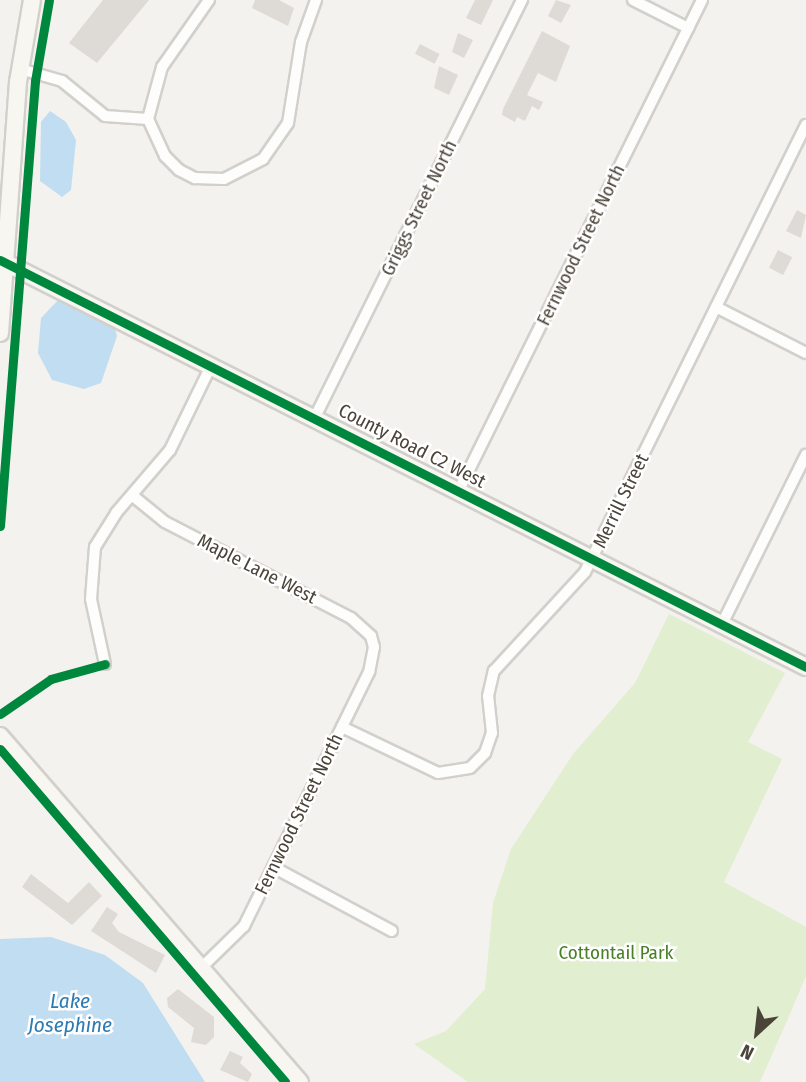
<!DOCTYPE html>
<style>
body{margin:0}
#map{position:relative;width:806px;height:1082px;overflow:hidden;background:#f4f2ee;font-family:"Fira Sans Condensed",sans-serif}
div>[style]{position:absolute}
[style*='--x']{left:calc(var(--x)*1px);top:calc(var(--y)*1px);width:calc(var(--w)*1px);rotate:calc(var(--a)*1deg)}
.green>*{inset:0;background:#e1eecf}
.water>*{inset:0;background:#c0ddf1}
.building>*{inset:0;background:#dedbd6;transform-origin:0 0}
.roads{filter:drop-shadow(2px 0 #d2d0cb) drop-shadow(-2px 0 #d2d0cb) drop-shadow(0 2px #d2d0cb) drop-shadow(0 -2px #d2d0cb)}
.street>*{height:10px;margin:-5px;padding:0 5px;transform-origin:5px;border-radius:5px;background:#fdfdfc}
.secondary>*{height:16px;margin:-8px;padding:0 8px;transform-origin:8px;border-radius:8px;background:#f7f6f1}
.cycleway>*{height:9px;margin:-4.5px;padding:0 4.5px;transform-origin:4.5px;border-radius:4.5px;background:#00873e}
span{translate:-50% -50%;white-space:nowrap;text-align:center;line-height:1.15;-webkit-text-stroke:5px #fff;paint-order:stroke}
.street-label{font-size:19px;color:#4b4439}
.park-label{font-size:19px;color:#4a7f2a}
.water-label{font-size:21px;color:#2e7ab2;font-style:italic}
.north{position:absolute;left:722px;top:998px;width:70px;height:70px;-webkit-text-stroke:5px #fff;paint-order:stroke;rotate:207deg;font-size:19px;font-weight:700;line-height:28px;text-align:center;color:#4b4439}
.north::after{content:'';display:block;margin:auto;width:24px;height:32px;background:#4b4439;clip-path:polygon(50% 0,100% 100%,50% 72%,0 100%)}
</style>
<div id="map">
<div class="green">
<i style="clip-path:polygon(669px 614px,785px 673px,748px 742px,782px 759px,724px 882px,806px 927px,806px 976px,790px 1014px,760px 1082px,468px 1082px,414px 1044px,446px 1031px,485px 989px,493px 903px,511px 849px,573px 754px,635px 683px)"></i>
</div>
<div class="water">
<i style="clip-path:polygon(50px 111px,66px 122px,76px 140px,71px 190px,62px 197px,40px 181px,41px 122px)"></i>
<i style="clip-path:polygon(62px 296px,114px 326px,117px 336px,101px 383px,84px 389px,52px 380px,38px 353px,41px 318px)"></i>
<i style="clip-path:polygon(51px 937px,105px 955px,143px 983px,205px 1082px,0 1082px,0 939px)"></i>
</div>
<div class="building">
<i style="clip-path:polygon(103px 0,149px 0,97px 63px,69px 43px)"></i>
<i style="clip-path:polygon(255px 0,279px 0,294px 8px,288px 26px,252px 8px)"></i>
<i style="clip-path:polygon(475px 0,493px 0,481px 25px,466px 18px)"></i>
<i style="clip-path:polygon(556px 0,571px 5px,561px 23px,548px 16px)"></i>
<i style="clip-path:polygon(542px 31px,570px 46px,556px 82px,538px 73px,527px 95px,543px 102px,539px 110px,532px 106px,525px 121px,517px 117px,515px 122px,502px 115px,503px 109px)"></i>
<i style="clip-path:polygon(458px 33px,473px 40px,464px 58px,452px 52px)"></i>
<i style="left:420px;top:44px;width:22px;height:11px;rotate:27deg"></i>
<i style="clip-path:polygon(439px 66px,458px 75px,449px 95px,434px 88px)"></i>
<i style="clip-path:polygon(797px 210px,806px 215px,801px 238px,786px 231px)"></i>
<i style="left:778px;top:250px;width:16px;height:20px;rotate:27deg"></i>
<i style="clip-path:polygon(31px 874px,68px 903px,89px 882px,102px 896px,72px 925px,22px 887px)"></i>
<i style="clip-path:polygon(107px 907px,118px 914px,112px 923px,119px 932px,165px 955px,156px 973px,91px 931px)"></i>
<i style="clip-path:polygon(178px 989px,214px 1017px,214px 1037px,206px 1045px,191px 1042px,194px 1028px,168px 1007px,167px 998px)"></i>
<i style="clip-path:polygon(230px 1051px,243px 1057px,240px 1063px,252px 1074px,248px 1082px,220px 1070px)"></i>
</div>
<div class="roads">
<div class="street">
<i style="--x:209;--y:0;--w:82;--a:125"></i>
<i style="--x:162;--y:67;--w:54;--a:105.1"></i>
<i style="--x:148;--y:119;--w:41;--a:65.3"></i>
<i style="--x:165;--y:156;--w:20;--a:45"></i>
<i style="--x:179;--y:170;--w:18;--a:27"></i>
<i style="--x:195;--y:178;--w:29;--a:2"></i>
<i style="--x:224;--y:179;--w:44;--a:-27.1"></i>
<i style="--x:263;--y:159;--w:44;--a:-55.2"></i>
<i style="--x:288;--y:123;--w:82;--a:-80.9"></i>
<i style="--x:301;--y:42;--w:45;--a:-70.3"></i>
<i style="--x:633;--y:0;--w:62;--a:27"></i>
<i style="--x:20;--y:69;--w:44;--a:15.9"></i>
<i style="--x:62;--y:81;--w:55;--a:39.1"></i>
<i style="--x:105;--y:116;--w:43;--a:4"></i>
<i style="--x:716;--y:307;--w:101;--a:27.1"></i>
<i style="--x:315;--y:417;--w:466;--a:-63.6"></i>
<i style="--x:459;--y:490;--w:547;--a:-63.62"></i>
<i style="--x:133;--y:496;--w:41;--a:39.1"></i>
<i style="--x:165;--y:522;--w:209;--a:27.3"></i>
<i style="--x:351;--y:618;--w:27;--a:42"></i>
<i style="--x:371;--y:636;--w:11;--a:75"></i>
<i style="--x:374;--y:647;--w:25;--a:101"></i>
<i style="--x:369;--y:672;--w:283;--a:116.2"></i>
<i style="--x:244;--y:926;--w:59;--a:135.7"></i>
<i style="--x:722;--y:624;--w:189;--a:-63.6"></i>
<i style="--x:105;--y:664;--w:66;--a:-102.2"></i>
<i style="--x:91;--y:599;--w:52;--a:-85.6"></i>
<i style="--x:95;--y:547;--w:40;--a:-58"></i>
<i style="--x:116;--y:513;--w:83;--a:-49.4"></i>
<i style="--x:170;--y:450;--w:93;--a:-64"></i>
<i style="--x:342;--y:727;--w:106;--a:25.6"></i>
<i style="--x:438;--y:773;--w:32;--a:-9"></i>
<i style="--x:470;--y:768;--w:21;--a:-45"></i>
<i style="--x:485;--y:753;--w:21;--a:-71"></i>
<i style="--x:492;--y:733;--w:37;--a:-96"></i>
<i style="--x:488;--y:696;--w:26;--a:-77"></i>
<i style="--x:494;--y:671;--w:134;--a:-47.4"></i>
<i style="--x:585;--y:572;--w:499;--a:-63.7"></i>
<i style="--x:273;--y:867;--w:135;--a:28.3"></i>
</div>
<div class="secondary">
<i style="--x:0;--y:260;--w:903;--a:26.79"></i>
<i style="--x:0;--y:333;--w:252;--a:-85.9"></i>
<i style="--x:18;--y:82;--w:83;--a:-80.3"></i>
<i style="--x:0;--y:736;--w:458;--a:49.1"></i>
</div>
</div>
<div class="cycleway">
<i style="--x:0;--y:260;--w:903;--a:26.79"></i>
<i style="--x:0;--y:526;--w:446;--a:-85.5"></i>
<i style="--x:35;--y:81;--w:82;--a:-80.2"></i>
<i style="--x:0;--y:714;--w:62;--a:-34.5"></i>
<i style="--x:51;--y:679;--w:56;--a:-15.5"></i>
<i style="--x:0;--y:749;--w:438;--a:49.4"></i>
</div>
<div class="street-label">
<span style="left:419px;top:208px;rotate:-64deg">Griggs Street North</span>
<span style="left:581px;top:245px;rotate:-64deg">Fernwood Street North</span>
<span style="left:412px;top:446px;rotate:27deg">County Road C2 West</span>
<span style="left:621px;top:501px;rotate:-64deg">Merrill Street</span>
<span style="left:257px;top:569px;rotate:27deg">Maple Lane West</span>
<span style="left:299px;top:814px;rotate:-64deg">Fernwood Street North</span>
</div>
<div class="park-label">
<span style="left:616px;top:953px">Cottontail Park</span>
</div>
<div class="water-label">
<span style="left:70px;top:1013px">Lake<br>Josephine</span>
</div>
<div class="north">N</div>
</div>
